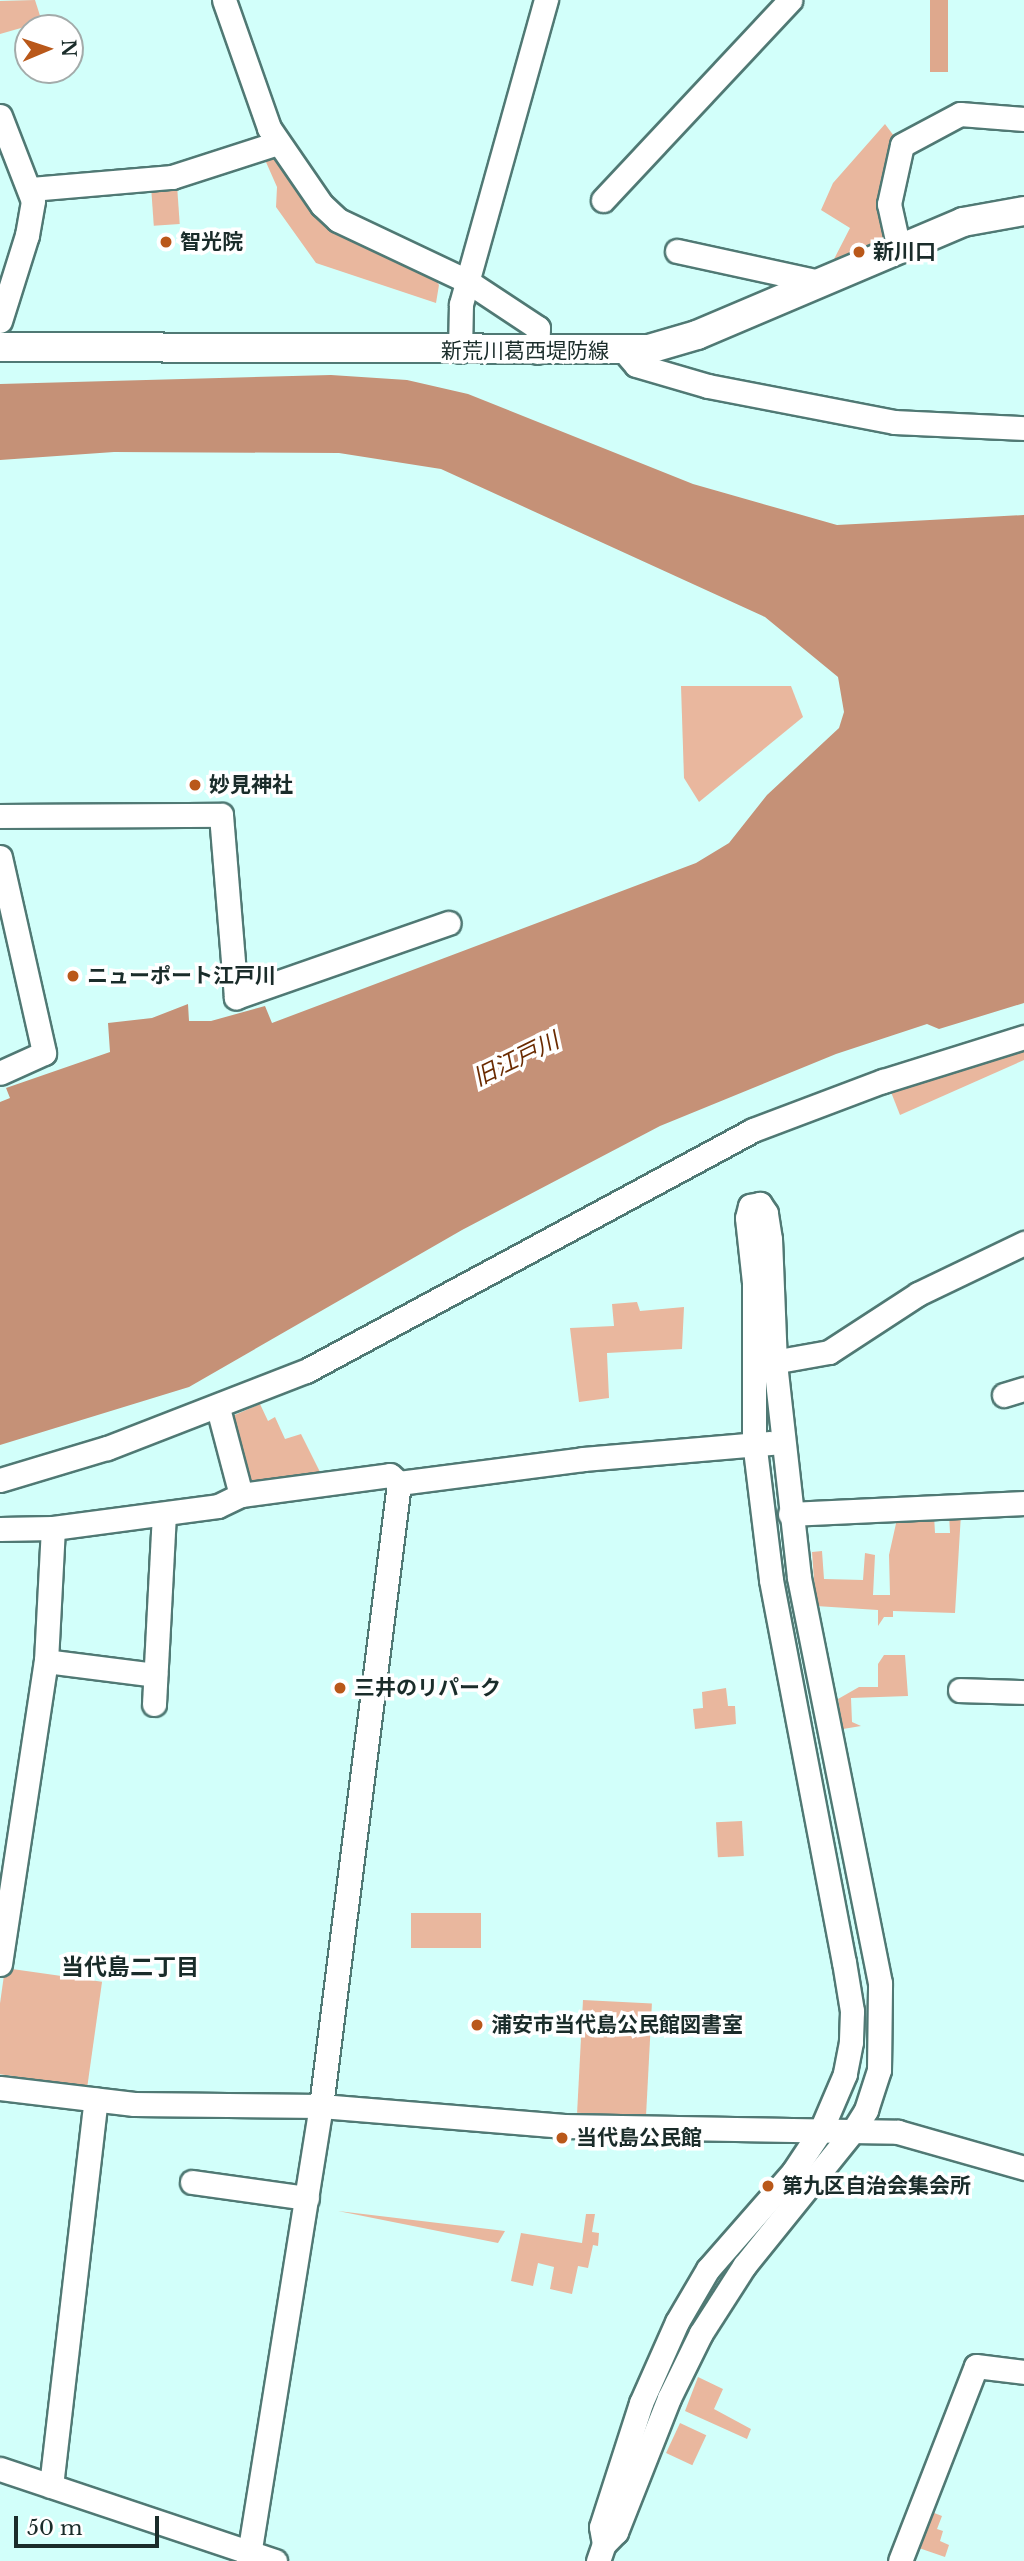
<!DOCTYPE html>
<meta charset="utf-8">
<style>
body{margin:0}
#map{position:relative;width:1024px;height:2561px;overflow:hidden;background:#d2fffa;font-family:"Libre Baskerville","Noto Sans JP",serif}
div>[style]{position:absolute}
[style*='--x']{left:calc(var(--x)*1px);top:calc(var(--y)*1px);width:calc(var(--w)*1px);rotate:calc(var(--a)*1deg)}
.green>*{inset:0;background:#e9b79e;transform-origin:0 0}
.forest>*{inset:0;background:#dea88d;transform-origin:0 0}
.water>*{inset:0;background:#c59177}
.roads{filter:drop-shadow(2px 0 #507974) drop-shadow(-2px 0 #507974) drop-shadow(0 2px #507974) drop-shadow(0 -2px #507974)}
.minor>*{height:23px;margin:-11.5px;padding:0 11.5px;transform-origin:11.5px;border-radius:11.5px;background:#fff}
.major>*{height:28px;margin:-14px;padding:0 14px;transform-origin:14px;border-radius:14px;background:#fff}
.dots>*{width:19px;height:19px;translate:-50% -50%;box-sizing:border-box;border:4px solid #fff;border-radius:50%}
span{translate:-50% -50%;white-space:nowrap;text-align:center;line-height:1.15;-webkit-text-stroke:7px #fff;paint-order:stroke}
.poi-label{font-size:21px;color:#1a2c2a;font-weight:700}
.left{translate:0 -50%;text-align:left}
.street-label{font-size:21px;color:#1a2c2a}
.water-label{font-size:23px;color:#6a2a00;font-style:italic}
.neighbourhood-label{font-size:23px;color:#1a2c2a;font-weight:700}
.north{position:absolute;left:14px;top:14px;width:70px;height:70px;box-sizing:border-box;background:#fff;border:2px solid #a3abaa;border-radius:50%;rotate:88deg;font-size:19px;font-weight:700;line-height:28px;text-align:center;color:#1a2c2a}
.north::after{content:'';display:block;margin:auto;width:24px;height:32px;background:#b9581a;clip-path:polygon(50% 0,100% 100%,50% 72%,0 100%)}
.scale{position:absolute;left:14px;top:2516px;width:145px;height:32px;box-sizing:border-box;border:4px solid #1a2c2a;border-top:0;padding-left:9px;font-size:21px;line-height:24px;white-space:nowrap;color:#1a2c2a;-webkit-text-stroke:5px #fff;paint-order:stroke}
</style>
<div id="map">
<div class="green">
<i style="clip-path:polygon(35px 0,42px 22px,0 34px,0 1px)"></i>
<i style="clip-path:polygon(885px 124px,894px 136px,880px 203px,886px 238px,831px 265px,850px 228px,821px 210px,833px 183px)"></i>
<i style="clip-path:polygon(275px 150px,315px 215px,342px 236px,432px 274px,439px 285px,436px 303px,316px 263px,276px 207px,277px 187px,262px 153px)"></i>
<i style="left:177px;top:185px;width:39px;height:26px;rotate:86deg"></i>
<i style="clip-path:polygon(681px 686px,791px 686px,803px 717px,699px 802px,684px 778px)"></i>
<i style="clip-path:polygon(1024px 1046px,1024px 1060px,900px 1115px,889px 1087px)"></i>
<i style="clip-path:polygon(637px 1302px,640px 1311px,684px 1307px,682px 1349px,607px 1353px,609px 1398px,579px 1402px,570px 1328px,614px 1326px,612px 1304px)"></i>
<i style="clip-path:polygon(260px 1404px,268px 1421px,275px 1417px,285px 1439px,301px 1434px,320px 1472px,247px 1483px,230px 1417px)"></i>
<i style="clip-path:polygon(949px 1514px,961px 1514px,955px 1613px,893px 1611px,893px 1617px,884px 1617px,878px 1626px,878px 1610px,816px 1606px,812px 1552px,822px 1551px,824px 1579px,863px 1580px,865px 1553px,875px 1555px,873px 1595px,890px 1595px,889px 1555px,897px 1519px,934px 1515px,935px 1533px,950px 1533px)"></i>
<i style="clip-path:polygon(884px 1655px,905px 1655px,908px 1696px,851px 1698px,852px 1722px,861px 1726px,843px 1729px,838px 1699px,859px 1687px,878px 1687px,878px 1664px)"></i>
<i style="clip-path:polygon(726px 1688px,728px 1706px,735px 1706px,736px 1724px,695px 1729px,693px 1709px,703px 1708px,702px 1692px)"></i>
<i style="left:742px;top:1821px;width:35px;height:26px;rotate:87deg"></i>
<i style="left:481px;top:1913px;width:35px;height:70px;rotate:90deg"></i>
<i style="left:5px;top:1968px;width:98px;height:106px;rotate:8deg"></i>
<i style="left:583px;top:2000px;width:69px;height:113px;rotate:3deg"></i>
<i style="clip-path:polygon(338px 2211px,505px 2231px,498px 2243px)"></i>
<i style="clip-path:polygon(586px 2214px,595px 2214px,592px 2232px,599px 2233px,598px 2246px,593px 2245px,588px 2268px,578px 2266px,572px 2294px,550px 2289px,554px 2267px,538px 2263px,533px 2286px,511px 2281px,521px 2233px,582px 2243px)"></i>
<i style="clip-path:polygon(698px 2377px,723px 2389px,714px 2409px,751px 2429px,747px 2439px,685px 2411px)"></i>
<i style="left:680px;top:2423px;width:29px;height:33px;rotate:25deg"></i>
<i style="clip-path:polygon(929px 2511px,942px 2516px,937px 2529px,943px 2531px,940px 2541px,949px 2545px,945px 2557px,916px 2547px)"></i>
</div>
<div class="forest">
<i style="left:930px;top:0;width:18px;height:72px"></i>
</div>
<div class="water">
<i style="clip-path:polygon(331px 375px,407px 380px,468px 394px,693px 484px,837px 525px,1024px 515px,1024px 1003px,939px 1029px,927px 1024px,836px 1054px,660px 1126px,462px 1230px,189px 1387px,0 1445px,0 1102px,10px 1098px,6px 1088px,110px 1052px,108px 1023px,152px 1018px,188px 1004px,189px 1021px,211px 1021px,265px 1006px,272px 1023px,696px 863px,729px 843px,767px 795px,839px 728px,844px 712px,838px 677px,765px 617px,441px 469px,339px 453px,114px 452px,0 460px,0 384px)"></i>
</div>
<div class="roads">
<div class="minor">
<i style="--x:224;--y:0;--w:136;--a:70.6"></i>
<i style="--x:269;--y:128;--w:93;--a:55.5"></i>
<i style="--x:322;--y:205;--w:22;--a:43"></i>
<i style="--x:338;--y:220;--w:143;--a:25.3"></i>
<i style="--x:467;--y:281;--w:85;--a:33.5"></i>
<i style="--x:538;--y:328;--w:24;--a:92"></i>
<i style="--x:0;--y:116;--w:91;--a:68.8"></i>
<i style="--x:33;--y:201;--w:35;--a:100"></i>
<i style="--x:27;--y:235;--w:90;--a:107.4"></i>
<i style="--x:31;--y:189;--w:142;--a:-4.9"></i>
<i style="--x:172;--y:177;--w:110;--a:-17.9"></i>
<i style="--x:603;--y:200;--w:274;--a:-46.9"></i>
<i style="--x:899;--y:249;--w:46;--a:-102.5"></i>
<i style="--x:889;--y:204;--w:60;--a:-77.6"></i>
<i style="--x:902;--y:145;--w:66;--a:-28.1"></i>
<i style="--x:960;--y:114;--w:64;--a:4.5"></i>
<i style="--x:677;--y:251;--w:145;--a:12.3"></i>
<i style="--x:460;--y:351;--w:47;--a:-88.8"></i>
<i style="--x:461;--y:304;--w:316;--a:-74.4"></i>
<i style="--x:624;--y:351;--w:18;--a:49"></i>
<i style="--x:636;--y:365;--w:75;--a:16.3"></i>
<i style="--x:708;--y:386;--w:190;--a:10.9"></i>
<i style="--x:895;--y:422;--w:129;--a:2.7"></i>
<i style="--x:0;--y:816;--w:221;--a:-0.3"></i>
<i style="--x:221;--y:815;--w:183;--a:85.3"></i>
<i style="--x:236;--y:997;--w:225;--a:-19.2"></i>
<i style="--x:0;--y:857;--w:201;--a:77.3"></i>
<i style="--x:44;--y:1053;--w:48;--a:155.6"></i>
<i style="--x:762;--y:1364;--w:68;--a:-10.2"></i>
<i style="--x:829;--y:1352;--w:106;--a:-33.1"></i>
<i style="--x:918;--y:1294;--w:118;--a:-25.7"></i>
<i style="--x:1004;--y:1395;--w:21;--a:-17"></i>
<i style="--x:218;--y:1408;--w:90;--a:75.2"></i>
<i style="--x:0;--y:1480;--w:112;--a:-16.7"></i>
<i style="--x:107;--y:1448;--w:213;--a:-21.2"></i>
<i style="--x:306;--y:1371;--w:508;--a:-28.33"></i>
<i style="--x:753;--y:1130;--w:139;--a:-20.7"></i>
<i style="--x:883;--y:1081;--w:148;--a:-17.3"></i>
<i style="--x:790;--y:1514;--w:234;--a:-2.7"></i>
<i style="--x:0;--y:1529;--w:53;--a:-1.1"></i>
<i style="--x:53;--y:1528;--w:166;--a:-7.6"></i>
<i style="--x:218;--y:1506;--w:25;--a:-26"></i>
<i style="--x:241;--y:1495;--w:150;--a:-7.6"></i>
<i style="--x:390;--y:1475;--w:12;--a:42"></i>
<i style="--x:399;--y:1483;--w:186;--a:-7.4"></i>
<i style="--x:583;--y:1459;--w:188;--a:-4.9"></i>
<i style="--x:46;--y:1661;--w:110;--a:7.3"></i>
<i style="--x:960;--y:1690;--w:64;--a:1.8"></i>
<i style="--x:154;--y:1704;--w:190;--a:-87"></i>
<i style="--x:0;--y:1964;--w:306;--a:-81.4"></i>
<i style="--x:46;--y:1661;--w:133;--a:-87"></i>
<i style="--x:0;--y:2088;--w:135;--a:6.8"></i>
<i style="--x:134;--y:2104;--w:187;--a:0.6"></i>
<i style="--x:321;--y:2106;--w:244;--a:4.7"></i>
<i style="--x:564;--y:2126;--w:334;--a:1"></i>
<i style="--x:898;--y:2132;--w:131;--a:15.9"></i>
<i style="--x:192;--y:2182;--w:116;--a:7.9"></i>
<i style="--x:0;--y:2469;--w:290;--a:18.5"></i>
<i style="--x:51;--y:2486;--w:389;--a:-83.4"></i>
<i style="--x:248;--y:2561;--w:461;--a:-80.9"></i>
<i style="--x:321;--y:2106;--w:628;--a:-82.86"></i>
<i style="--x:598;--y:2561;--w:18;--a:-71"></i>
<i style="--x:604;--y:2544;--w:17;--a:-45"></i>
<i style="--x:616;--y:2532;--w:144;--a:-68.4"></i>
<i style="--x:669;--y:2398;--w:72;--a:-63.8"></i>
<i style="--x:701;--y:2333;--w:80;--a:-57.3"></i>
<i style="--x:744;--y:2266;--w:174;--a:-51.1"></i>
<i style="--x:853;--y:2131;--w:25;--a:-58"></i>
<i style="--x:866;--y:2110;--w:42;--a:-72"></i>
<i style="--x:879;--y:2070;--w:87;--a:-89.3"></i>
<i style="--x:880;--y:1983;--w:414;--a:-101.3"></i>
<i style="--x:799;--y:1577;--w:215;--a:-96.4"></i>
<i style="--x:775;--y:1363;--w:124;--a:-92.3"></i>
<i style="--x:770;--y:1239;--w:26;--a:-99"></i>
<i style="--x:766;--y:1213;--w:11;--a:-124"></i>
<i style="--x:760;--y:1204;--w:10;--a:169"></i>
<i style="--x:750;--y:1206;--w:12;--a:104"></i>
<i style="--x:747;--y:1218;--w:64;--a:83.8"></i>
<i style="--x:754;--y:1282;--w:159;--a:90"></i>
<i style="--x:754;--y:1441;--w:140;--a:83"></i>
<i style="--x:771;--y:1580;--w:389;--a:79.2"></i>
<i style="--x:844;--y:1962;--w:50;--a:80.7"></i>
<i style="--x:852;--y:2011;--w:31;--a:92"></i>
<i style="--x:851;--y:2042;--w:33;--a:101"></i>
<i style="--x:845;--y:2074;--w:61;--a:113.2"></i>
<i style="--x:821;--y:2130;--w:50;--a:123.7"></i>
<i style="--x:793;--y:2172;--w:129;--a:131.2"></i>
<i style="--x:708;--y:2269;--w:61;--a:120.3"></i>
<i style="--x:677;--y:2322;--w:89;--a:114"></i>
<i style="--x:641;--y:2403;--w:130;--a:107.9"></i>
<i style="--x:601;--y:2527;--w:17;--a:80"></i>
<i style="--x:900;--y:2561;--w:209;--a:-68.7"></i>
<i style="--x:976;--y:2366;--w:48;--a:7.1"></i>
</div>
<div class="major">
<i style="--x:0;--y:347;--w:649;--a:0.18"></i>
<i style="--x:649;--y:349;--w:50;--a:-16.3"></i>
<i style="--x:697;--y:335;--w:289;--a:-23"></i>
<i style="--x:963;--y:222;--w:62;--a:-10.2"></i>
</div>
</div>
<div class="dots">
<i style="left:166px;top:242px;background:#b9581a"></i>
<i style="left:859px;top:252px;background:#b9581a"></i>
<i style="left:195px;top:785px;background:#b9581a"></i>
<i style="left:73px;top:976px;background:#b9581a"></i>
<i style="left:340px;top:1688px;background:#b9581a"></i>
<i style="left:477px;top:2025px;background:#b9581a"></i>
<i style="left:562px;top:2138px;background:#b9581a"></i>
<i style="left:768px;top:2186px;background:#b9581a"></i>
</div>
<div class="poi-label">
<span class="left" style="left:180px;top:242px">智光院</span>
<span class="left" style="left:873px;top:252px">新川口</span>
<span class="left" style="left:209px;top:785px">妙見神社</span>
<span class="left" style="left:87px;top:976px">ニューポート江戸川</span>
<span class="left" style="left:354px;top:1688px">三井のリパーク</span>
<span class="left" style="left:491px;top:2025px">浦安市当代島公民館図書室</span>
<span class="left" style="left:576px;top:2138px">当代島公民館</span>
<span class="left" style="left:782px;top:2186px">第九区自治会集会所</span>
</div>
<div class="street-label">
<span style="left:525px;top:351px">新荒川葛西堤防線</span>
</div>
<div class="water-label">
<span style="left:516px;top:1059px;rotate:-26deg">旧江戸川</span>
</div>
<div class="neighbourhood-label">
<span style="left:130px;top:1967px">当代島二丁目</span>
</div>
<div class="north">N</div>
<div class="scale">50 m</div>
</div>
